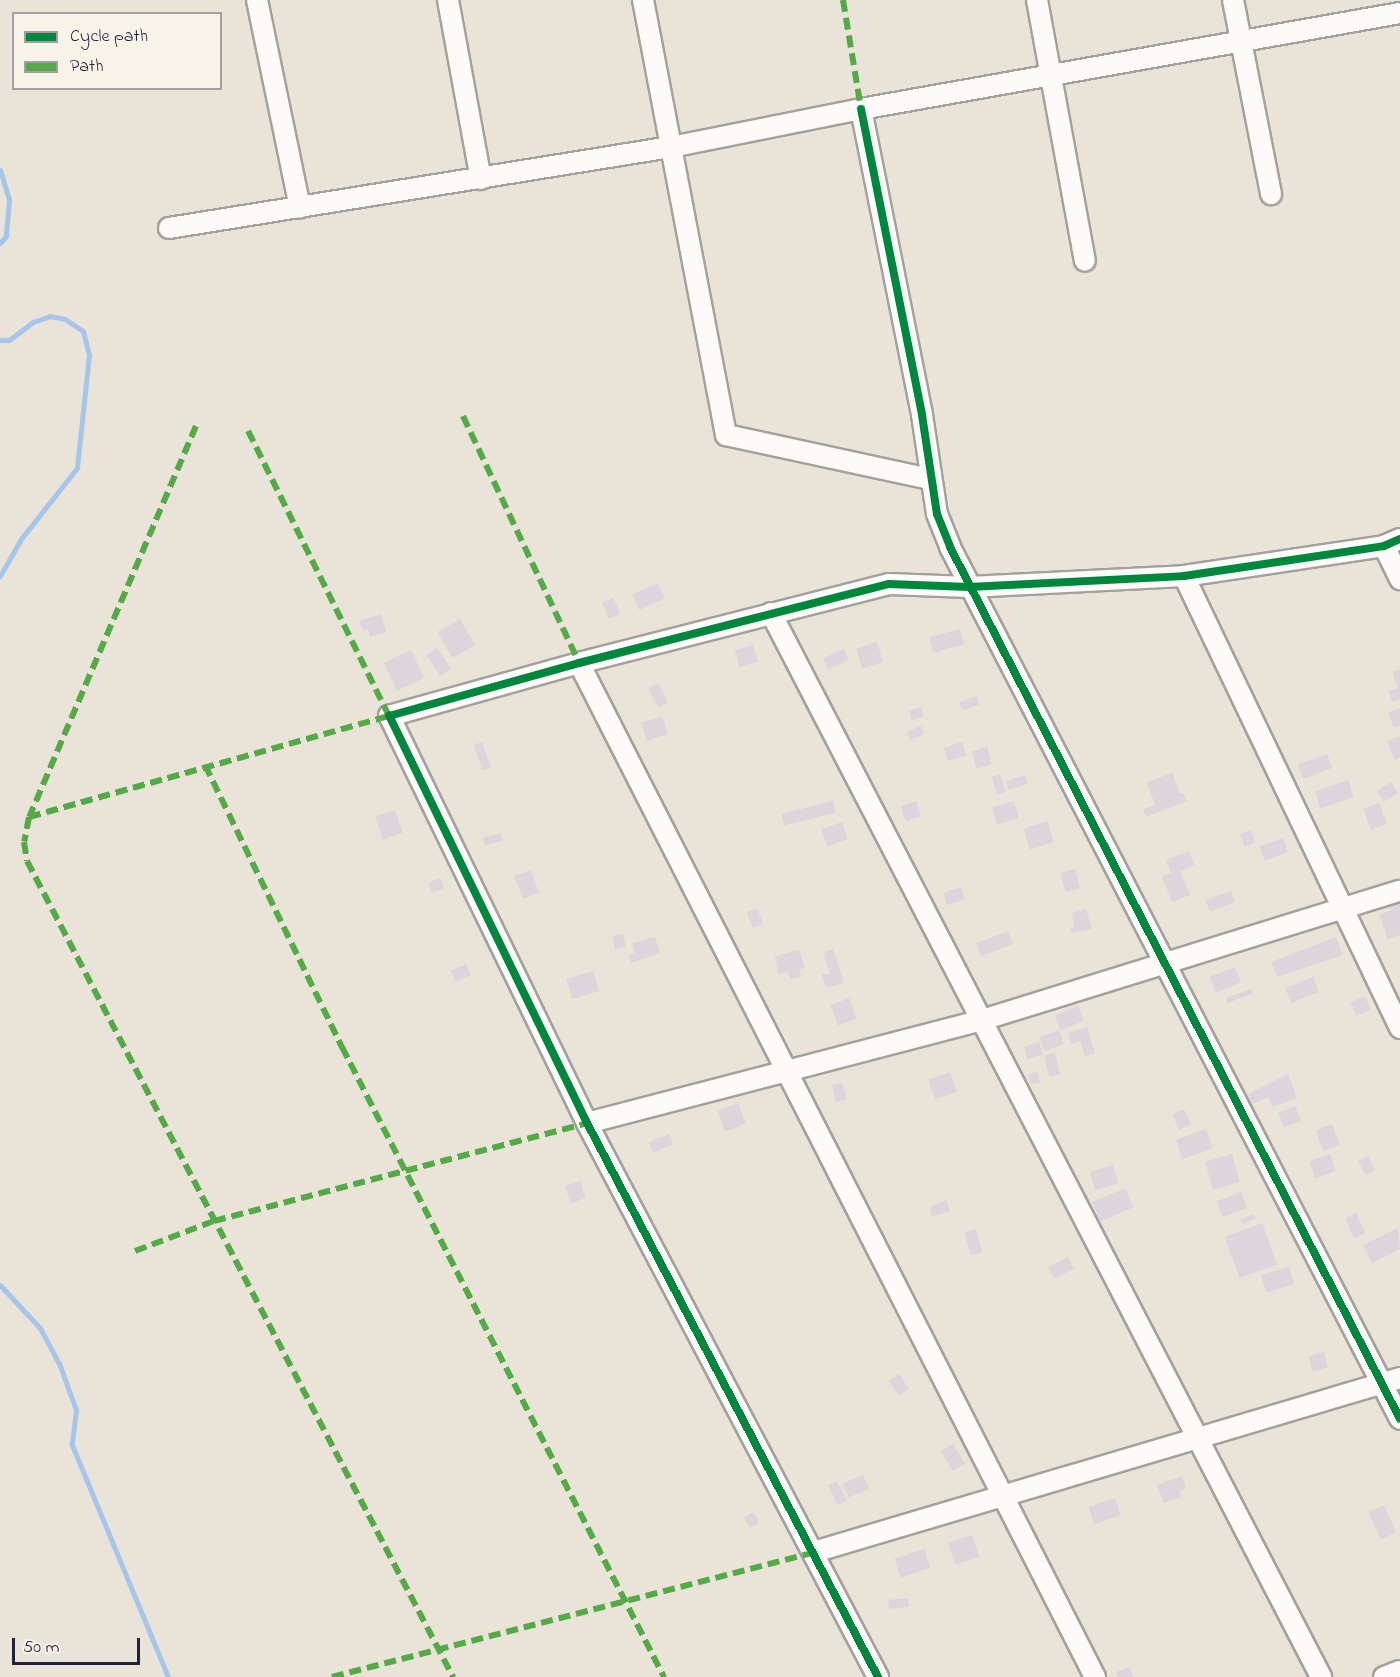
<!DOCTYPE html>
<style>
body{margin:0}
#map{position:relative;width:1400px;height:1677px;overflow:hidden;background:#e9e4d7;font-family:"Indie Flower",sans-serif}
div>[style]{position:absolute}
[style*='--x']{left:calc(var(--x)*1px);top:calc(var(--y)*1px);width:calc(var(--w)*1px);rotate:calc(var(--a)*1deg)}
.stream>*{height:5px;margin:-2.5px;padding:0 2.5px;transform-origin:2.5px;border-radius:2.5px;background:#a6c5eb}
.building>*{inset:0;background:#ddd5db;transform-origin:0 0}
.roads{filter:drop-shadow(2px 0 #a4a19c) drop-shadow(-2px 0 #a4a19c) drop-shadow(0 2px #a4a19c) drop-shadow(0 -2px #a4a19c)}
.minor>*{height:20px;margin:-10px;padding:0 10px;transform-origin:10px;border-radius:10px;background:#fcfbf9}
.quiet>*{height:6px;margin-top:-3px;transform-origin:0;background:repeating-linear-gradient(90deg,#53aa46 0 12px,transparent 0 18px)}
.cycleway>*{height:8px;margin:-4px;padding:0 4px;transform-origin:4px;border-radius:4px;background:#00873e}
span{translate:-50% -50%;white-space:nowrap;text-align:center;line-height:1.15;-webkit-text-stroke:6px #f7f3e8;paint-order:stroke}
.legend{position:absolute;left:12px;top:12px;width:210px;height:78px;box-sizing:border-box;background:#f7f3e8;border:2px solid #a29fa3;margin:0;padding:8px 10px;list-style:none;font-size:18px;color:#22223b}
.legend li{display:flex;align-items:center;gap:12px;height:30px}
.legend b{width:30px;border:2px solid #a29fa3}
.scale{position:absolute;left:12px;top:1638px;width:128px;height:27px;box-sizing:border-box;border:3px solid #22223b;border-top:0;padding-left:8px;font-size:18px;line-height:21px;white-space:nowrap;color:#22223b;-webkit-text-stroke:4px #f7f3e8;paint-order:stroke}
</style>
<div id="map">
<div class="stream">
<i style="--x:0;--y:170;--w:31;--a:73"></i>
<i style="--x:9;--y:200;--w:36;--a:95"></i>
<i style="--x:6;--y:236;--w:9;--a:131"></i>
<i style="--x:0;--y:340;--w:9;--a:0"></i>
<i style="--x:9;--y:340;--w:30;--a:-37"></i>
<i style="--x:33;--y:322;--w:18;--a:-19"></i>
<i style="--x:50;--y:316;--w:15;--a:11"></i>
<i style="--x:65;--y:319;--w:22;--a:34"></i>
<i style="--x:83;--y:331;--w:25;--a:76"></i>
<i style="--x:89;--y:355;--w:114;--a:96.1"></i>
<i style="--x:77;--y:468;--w:90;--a:128.3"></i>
<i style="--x:21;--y:539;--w:43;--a:119.6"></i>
<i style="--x:0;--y:1285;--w:59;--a:47.1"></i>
<i style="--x:40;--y:1328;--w:40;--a:62"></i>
<i style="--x:59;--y:1363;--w:50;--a:70.1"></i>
<i style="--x:76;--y:1410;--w:35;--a:97"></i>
<i style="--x:72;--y:1445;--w:251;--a:67.5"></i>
</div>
<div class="building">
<i style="left:658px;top:583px;width:17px;height:28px;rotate:66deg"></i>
<i style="left:613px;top:598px;width:17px;height:12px;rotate:65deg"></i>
<i style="clip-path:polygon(381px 614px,386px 632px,370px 637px,368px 629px,363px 631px,359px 621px)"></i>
<i style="left:460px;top:619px;width:30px;height:26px;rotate:60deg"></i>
<i style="left:960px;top:629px;width:16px;height:32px;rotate:75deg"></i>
<i style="left:877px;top:642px;width:21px;height:22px;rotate:73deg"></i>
<i style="left:753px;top:645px;width:17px;height:19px;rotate:73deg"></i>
<i style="left:437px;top:648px;width:25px;height:13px;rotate:56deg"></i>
<i style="left:844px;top:649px;width:12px;height:23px;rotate:66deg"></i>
<i style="left:411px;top:650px;width:31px;height:30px;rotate:65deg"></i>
<i style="clip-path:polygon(1400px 669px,1400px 699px,1393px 702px,1388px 692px,1398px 688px,1392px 672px)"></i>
<i style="left:658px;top:683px;width:22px;height:11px;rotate:63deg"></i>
<i style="left:976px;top:696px;width:9px;height:18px;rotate:69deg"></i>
<i style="left:921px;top:707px;width:10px;height:13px;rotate:73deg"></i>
<i style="clip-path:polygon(1400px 708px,1400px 726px,1394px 728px,1388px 713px)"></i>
<i style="left:662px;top:716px;width:19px;height:22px;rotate:72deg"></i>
<i style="left:921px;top:726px;width:9px;height:15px;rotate:69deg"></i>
<i style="clip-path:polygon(1400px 736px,1400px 758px,1395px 760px,1387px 741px)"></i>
<i style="left:482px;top:742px;width:27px;height:9px;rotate:70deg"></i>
<i style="left:962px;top:742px;width:14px;height:19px;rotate:73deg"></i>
<i style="left:987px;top:747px;width:18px;height:16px;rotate:74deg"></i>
<i style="left:1327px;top:754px;width:15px;height:31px;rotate:70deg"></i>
<i style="clip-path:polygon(1172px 773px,1180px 794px,1183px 793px,1187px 801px,1146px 817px,1143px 809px,1155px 805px,1147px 782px)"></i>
<i style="left:1000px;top:774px;width:19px;height:9px;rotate:72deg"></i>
<i style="left:1025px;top:775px;width:9px;height:20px;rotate:72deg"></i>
<i style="left:1348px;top:780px;width:18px;height:35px;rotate:71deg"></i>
<i style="left:1391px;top:782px;width:13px;height:17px;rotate:58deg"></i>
<i style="left:833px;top:801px;width:12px;height:53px;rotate:76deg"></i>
<i style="left:916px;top:801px;width:16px;height:16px;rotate:72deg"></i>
<i style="left:1014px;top:801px;width:18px;height:23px;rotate:74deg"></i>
<i style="left:1379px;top:803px;width:22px;height:17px;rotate:69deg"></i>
<i style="left:395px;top:810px;width:24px;height:21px;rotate:71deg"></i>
<i style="left:1047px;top:821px;width:22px;height:25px;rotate:72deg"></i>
<i style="left:842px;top:822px;width:18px;height:22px;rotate:71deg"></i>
<i style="left:1250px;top:830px;width:13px;height:11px;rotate:67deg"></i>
<i style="left:501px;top:833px;width:8px;height:19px;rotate:76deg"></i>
<i style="left:1283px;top:838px;width:15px;height:25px;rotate:70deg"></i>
<i style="clip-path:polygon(1189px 851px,1194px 865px,1180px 871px,1190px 895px,1172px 902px,1162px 876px,1171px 873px,1166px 860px)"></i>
<i style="left:1075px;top:869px;width:20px;height:15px;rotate:75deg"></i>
<i style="left:530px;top:870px;width:24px;height:17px;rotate:68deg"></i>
<i style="left:440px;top:878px;width:11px;height:13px;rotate:68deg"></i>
<i style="left:961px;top:887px;width:13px;height:19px;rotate:72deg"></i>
<i style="left:1231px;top:891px;width:12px;height:27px;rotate:70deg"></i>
<i style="clip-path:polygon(1400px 896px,1400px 935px,1388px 939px,1379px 915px,1391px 910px,1387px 903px)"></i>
<i style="left:757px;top:908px;width:17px;height:11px;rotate:69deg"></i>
<i style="clip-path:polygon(1086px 909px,1092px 929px,1072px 933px,1070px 929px,1075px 927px,1071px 913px)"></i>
<i style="left:1008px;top:931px;width:14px;height:34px;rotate:69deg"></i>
<i style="left:623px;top:934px;width:13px;height:11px;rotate:77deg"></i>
<i style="clip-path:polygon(655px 937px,660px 953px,631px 963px,628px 955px,634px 953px,632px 943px)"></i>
<i style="clip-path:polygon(1336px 937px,1343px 955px,1277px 977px,1271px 962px)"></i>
<i style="clip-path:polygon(833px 949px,844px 983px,826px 988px,822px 974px,830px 974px,823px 953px)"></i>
<i style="clip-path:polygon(799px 950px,805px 968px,799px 969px,801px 977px,790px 979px,788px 972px,778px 974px,775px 956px)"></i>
<i style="left:466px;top:964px;width:12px;height:17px;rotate:66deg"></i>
<i style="left:1235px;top:967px;width:17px;height:27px;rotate:69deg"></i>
<i style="left:593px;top:971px;width:21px;height:28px;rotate:73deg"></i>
<i style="left:1313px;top:977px;width:16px;height:30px;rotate:68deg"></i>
<i style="clip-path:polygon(1251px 989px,1253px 993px,1228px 1003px,1226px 998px)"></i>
<i style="left:1365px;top:996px;width:15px;height:16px;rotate:67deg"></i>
<i style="left:849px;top:998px;width:22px;height:20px;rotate:69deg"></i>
<i style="left:1078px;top:1006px;width:16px;height:25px;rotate:68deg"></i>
<i style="clip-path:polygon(1087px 1027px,1095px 1053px,1085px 1057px,1080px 1041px,1071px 1044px,1068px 1033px)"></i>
<i style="left:1059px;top:1030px;width:15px;height:21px;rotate:70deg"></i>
<i style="left:1039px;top:1042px;width:13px;height:16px;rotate:72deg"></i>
<i style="left:1055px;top:1053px;width:22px;height:11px;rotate:77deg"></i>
<i style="left:950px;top:1072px;width:21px;height:23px;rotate:71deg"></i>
<i style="left:1038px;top:1072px;width:11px;height:10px;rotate:80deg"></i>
<i style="clip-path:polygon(1288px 1074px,1297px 1098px,1272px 1107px,1269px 1097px,1252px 1104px,1248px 1094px)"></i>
<i style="clip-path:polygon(842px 1083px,847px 1099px,836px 1102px,832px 1085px)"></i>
<i style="left:738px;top:1103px;width:22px;height:22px;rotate:69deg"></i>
<i style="left:1295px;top:1106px;width:16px;height:18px;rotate:68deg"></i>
<i style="left:1184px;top:1109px;width:17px;height:13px;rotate:66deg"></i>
<i style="left:1332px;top:1124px;width:22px;height:18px;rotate:69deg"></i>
<i style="left:1206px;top:1129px;width:21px;height:32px;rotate:71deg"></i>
<i style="left:669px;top:1134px;width:11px;height:22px;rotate:68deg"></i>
<i style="left:1232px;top:1154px;width:29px;height:28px;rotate:74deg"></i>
<i style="left:1330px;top:1154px;width:18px;height:22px;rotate:71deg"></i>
<i style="left:1368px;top:1156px;width:16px;height:11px;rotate:63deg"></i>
<i style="left:1113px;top:1165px;width:19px;height:24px;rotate:74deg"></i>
<i style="left:580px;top:1181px;width:18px;height:16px;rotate:71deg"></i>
<i style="left:1125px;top:1188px;width:21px;height:36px;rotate:67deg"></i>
<i style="left:1241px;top:1192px;width:17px;height:26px;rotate:69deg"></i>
<i style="clip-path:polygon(946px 1200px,950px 1211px,932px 1217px,930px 1207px)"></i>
<i style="left:1356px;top:1213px;width:22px;height:12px;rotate:66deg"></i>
<i style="left:1254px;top:1214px;width:5px;height:15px;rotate:68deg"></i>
<i style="left:1262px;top:1223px;width:44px;height:40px;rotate:70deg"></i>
<i style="clip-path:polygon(1398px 1228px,1400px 1249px,1372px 1263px,1363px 1245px)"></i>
<i style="left:976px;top:1229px;width:24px;height:12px;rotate:75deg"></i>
<i style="left:1068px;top:1257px;width:13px;height:22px;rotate:63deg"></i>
<i style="left:1289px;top:1267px;width:18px;height:29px;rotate:74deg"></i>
<i style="left:1324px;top:1352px;width:16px;height:16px;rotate:75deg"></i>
<i style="left:899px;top:1374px;width:18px;height:12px;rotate:56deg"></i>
<i style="left:953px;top:1444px;width:23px;height:14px;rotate:59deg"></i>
<i style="left:863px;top:1475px;width:15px;height:22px;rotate:67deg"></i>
<i style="clip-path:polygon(1182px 1476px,1186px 1488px,1179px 1491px,1181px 1497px,1164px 1503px,1157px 1485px)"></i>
<i style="left:837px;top:1481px;width:22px;height:10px;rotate:63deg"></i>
<i style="left:1115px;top:1498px;width:18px;height:28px;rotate:71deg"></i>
<i style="left:1384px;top:1505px;width:30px;height:17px;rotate:66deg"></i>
<i style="left:753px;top:1512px;width:12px;height:11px;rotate:59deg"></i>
<i style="left:972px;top:1535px;width:23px;height:25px;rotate:72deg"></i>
<i style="left:924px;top:1549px;width:20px;height:31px;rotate:72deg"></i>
<i style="left:908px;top:1598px;width:9px;height:20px;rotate:84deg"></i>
<i style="clip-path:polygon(1129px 1667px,1134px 1677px,1119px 1677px,1116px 1672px)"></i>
</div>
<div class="roads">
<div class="minor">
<i style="--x:257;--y:0;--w:212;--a:78.3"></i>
<i style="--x:448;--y:0;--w:182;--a:79.6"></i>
<i style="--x:643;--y:0;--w:443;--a:79.2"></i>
<i style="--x:726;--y:435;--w:209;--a:12.2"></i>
<i style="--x:1037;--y:0;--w:265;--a:79.6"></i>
<i style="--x:1233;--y:0;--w:198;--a:78.9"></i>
<i style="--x:861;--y:109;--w:312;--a:78.7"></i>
<i style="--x:922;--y:415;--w:100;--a:81.4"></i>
<i style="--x:937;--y:514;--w:35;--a:68"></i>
<i style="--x:950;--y:547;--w:981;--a:62.7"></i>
<i style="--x:169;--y:228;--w:508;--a:-9.17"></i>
<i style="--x:671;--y:147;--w:194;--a:-11.3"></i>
<i style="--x:861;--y:109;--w:547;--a:-10.1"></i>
<i style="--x:1384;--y:546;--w:37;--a:64"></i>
<i style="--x:1184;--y:576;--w:501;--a:64.46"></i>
<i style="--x:771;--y:613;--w:1198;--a:62.66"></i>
<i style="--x:579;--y:663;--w:1138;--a:63.03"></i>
<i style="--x:587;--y:1123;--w:408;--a:-14.6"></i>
<i style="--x:982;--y:1020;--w:437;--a:-17.2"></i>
<i style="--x:814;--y:1552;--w:611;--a:-16.54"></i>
<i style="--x:878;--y:1677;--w:626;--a:-117.71"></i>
<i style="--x:587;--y:1123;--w:453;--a:-115.9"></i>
<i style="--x:389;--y:716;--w:197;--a:-15.6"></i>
<i style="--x:579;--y:663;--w:320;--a:-14.3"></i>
<i style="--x:889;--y:584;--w:80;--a:2.1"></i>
<i style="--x:969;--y:587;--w:215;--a:-2.9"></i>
<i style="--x:1184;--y:576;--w:202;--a:-8.5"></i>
<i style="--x:1384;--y:546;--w:17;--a:-24"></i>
<i style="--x:1384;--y:1677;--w:17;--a:-21"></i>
</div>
</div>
<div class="quiet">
<i style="--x:843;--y:0;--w:110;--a:80.6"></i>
<i style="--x:463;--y:416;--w:273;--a:64.8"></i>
<i style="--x:196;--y:426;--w:425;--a:113.1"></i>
<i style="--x:29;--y:817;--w:25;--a:101"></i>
<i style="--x:24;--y:842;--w:19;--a:81"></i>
<i style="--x:27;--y:861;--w:921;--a:62.43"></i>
<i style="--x:205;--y:765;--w:314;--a:64.1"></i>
<i style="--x:342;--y:1047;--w:708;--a:62.93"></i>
<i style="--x:29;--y:817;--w:374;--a:-15.7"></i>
<i style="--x:389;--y:716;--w:318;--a:-116.3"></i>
<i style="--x:135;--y:1251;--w:85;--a:-20.8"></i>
<i style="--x:214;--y:1221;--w:386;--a:-14.7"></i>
<i style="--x:332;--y:1677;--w:498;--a:-14.5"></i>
</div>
<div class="cycleway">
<i style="--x:861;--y:109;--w:312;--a:78.7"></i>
<i style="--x:922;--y:415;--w:100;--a:81.4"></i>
<i style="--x:937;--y:514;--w:35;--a:68"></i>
<i style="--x:950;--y:547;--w:981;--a:62.7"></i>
<i style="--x:878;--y:1677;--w:626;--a:-117.71"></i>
<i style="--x:587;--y:1123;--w:453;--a:-115.9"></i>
<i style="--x:389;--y:716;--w:197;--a:-15.6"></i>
<i style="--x:579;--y:663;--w:320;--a:-14.3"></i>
<i style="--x:889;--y:584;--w:80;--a:2.1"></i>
<i style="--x:969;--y:587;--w:215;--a:-2.9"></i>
<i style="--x:1184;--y:576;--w:202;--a:-8.5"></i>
<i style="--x:1384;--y:546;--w:17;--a:-24"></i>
</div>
<ul class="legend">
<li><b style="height:8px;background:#00873e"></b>Cycle path</li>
<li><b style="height:8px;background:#53aa46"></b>Path</li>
</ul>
<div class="scale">50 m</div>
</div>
